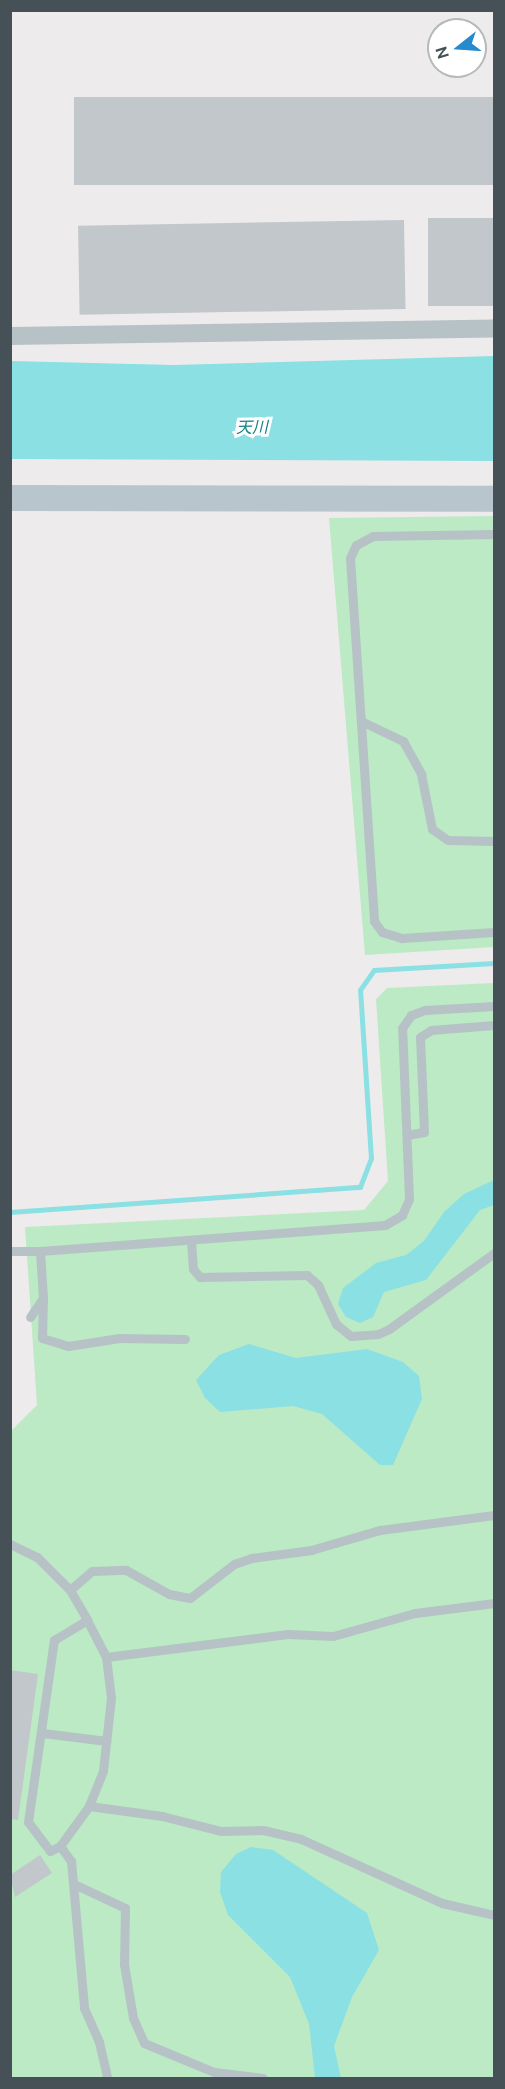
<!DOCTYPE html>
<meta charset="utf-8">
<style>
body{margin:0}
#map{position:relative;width:505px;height:2089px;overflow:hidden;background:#eeebec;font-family:Ubuntu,"Noto Sans JP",sans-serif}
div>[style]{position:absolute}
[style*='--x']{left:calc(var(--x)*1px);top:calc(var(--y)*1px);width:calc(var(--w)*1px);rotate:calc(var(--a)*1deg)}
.green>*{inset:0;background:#bbeac5}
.water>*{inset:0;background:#8be0e3}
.stream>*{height:4.5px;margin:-2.25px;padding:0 2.25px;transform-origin:2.25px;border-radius:2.25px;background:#8be0e3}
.building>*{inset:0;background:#c2c7cb;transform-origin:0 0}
.lane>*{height:9px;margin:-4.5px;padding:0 4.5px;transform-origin:4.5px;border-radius:4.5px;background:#b7c2c7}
.street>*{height:18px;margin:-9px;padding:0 9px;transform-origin:9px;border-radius:9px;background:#b7c2c7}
.secondary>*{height:26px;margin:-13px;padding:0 13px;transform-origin:13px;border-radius:13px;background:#b8c5cc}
span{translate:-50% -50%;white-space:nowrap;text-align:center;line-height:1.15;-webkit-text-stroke:6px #fff;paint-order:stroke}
.water-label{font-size:16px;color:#168084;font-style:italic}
.frame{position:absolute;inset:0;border:12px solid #455157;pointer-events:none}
.north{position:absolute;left:427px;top:18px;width:60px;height:60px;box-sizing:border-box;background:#fff;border:2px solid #b5b9bc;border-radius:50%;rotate:253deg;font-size:16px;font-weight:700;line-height:24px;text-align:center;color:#455157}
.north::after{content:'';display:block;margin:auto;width:21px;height:27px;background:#268bcc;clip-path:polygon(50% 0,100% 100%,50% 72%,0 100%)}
</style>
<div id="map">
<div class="green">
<i style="clip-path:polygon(494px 516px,494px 947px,365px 955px,329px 518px)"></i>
<i style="clip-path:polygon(494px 983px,494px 2078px,11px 2078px,10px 1432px,37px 1405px,25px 1227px,364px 1210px,388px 1181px,376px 999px,387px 988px)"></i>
</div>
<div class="water">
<i style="clip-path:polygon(494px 356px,494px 461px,11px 459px,11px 361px,174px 365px)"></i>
<i style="clip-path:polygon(494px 1180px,494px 1205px,480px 1210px,426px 1280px,384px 1292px,373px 1317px,360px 1323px,346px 1317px,338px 1304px,343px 1288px,376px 1263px,406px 1255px,424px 1241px,444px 1212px,464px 1194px)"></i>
<i style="clip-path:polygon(249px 1344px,296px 1358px,367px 1349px,403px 1362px,419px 1376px,422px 1399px,393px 1465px,380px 1465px,322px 1414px,293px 1406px,220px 1412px,205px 1398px,196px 1380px,219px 1355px)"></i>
<i style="clip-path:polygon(251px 1847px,273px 1850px,367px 1913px,379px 1950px,352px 1997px,334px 2046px,341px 2078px,315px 2078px,309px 2024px,290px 1977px,228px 1915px,220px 1892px,221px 1872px,236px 1854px)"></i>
</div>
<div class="stream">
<i style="--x:10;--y:1212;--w:351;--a:-4.1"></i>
<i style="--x:360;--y:1187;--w:30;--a:-69"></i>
<i style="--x:371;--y:1159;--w:169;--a:-93.7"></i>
<i style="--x:360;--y:990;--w:24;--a:-55"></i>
<i style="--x:374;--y:970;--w:120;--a:-3.3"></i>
</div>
<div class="building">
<i style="left:495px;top:97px;width:88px;height:421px;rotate:90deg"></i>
<i style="left:495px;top:218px;width:88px;height:67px;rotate:90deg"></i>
<i style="left:404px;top:220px;width:89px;height:326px;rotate:89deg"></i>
<i style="clip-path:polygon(10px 1670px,38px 1674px,18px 1820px,10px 1819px)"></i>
<i style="clip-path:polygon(40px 1855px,52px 1873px,15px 1897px,10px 1875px)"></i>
</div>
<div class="lane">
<i style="--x:494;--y:534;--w:121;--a:179.1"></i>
<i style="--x:373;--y:536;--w:19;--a:152"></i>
<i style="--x:356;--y:545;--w:14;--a:115"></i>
<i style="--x:350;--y:558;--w:364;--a:86.2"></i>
<i style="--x:374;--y:921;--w:14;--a:54"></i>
<i style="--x:382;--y:932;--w:21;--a:17"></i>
<i style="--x:402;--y:938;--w:92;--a:-3.7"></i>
<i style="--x:361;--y:721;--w:47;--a:25.5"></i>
<i style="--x:403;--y:741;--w:38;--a:61"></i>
<i style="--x:421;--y:774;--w:56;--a:78.7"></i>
<i style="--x:432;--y:829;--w:19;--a:35"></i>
<i style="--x:448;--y:840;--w:46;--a:1.2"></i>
<i style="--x:407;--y:1135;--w:17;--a:-10"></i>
<i style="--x:424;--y:1132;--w:95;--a:-92.4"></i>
<i style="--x:420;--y:1037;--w:13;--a:-32"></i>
<i style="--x:431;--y:1030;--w:63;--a:-4.5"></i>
<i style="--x:191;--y:1241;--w:28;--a:86"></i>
<i style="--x:193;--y:1269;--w:11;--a:49"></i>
<i style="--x:200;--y:1277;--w:107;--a:-1.1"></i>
<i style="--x:307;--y:1275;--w:15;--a:42"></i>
<i style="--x:318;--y:1285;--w:43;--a:65.2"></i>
<i style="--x:336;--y:1324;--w:19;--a:39"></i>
<i style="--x:351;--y:1336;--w:27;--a:-4"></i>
<i style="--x:378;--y:1334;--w:12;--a:-24"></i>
<i style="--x:389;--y:1329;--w:130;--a:-35.9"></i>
<i style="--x:10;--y:1251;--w:30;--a:0"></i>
<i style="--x:40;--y:1251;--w:47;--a:86.3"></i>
<i style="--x:43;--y:1298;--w:23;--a:124"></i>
<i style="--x:40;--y:1251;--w:346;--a:-4.3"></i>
<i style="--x:385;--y:1225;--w:20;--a:-30"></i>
<i style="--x:402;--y:1215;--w:17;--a:-66"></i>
<i style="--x:409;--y:1199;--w:171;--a:-92.3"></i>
<i style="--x:402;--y:1028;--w:16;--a:-55"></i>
<i style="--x:411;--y:1015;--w:15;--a:-20"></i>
<i style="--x:425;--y:1010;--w:69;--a:-3.3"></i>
<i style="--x:43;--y:1298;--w:40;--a:91.4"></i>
<i style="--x:42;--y:1338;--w:27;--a:17"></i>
<i style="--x:68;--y:1346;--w:52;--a:-8.9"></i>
<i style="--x:119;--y:1338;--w:66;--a:0.9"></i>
<i style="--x:10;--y:1544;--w:30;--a:26"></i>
<i style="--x:37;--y:1557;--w:47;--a:45"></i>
<i style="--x:70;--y:1590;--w:34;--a:60"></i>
<i style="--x:87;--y:1620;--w:42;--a:62.8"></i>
<i style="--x:106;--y:1657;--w:41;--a:83"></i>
<i style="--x:111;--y:1698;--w:73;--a:96.3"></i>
<i style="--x:103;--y:1771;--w:38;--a:112"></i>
<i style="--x:89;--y:1806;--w:49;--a:125.9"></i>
<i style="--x:60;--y:1846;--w:11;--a:153"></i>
<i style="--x:50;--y:1851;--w:36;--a:-127"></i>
<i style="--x:28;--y:1822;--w:184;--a:-81.9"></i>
<i style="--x:54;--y:1640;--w:39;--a:-31"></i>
<i style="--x:70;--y:1590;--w:29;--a:-41"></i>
<i style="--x:92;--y:1571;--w:34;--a:-2"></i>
<i style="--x:126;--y:1570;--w:49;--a:29.2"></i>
<i style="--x:169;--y:1594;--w:21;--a:11"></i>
<i style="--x:190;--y:1598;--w:56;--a:-37.7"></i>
<i style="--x:234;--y:1564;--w:18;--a:-19"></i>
<i style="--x:251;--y:1558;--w:61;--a:-7.6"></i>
<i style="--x:311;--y:1550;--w:72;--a:-16.2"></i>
<i style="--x:380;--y:1530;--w:115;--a:-7.5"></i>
<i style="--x:106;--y:1657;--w:183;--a:-7.2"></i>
<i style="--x:288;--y:1634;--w:45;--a:2.5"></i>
<i style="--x:333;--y:1636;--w:85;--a:-15.7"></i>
<i style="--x:415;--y:1613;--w:80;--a:-7.2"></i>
<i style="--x:43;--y:1733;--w:64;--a:7.1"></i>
<i style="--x:89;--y:1806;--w:74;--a:7.8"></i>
<i style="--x:162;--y:1816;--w:61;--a:14.3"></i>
<i style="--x:221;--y:1831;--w:42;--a:-1.4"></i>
<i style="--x:263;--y:1830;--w:39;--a:13"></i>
<i style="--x:301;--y:1839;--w:155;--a:24.4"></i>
<i style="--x:442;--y:1903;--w:53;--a:13"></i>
<i style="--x:60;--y:1846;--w:19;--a:54"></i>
<i style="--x:71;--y:1861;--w:148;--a:84.9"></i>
<i style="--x:84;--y:2008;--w:37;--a:66"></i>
<i style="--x:99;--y:2042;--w:37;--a:77"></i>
<i style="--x:76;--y:1885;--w:54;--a:25.1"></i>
<i style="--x:125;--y:1908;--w:56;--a:91"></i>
<i style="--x:124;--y:1964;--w:55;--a:80.5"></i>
<i style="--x:133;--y:2018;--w:27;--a:66"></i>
<i style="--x:144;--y:2043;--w:76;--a:22.5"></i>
<i style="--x:214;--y:2072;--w:49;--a:7"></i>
</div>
<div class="street">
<i style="--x:10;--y:336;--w:484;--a:-0.9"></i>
</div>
<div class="secondary">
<i style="--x:10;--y:498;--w:484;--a:0.1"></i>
</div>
<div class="water-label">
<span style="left:252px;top:427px;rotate:-1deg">天川</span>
</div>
<div class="frame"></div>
<div class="north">N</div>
</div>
